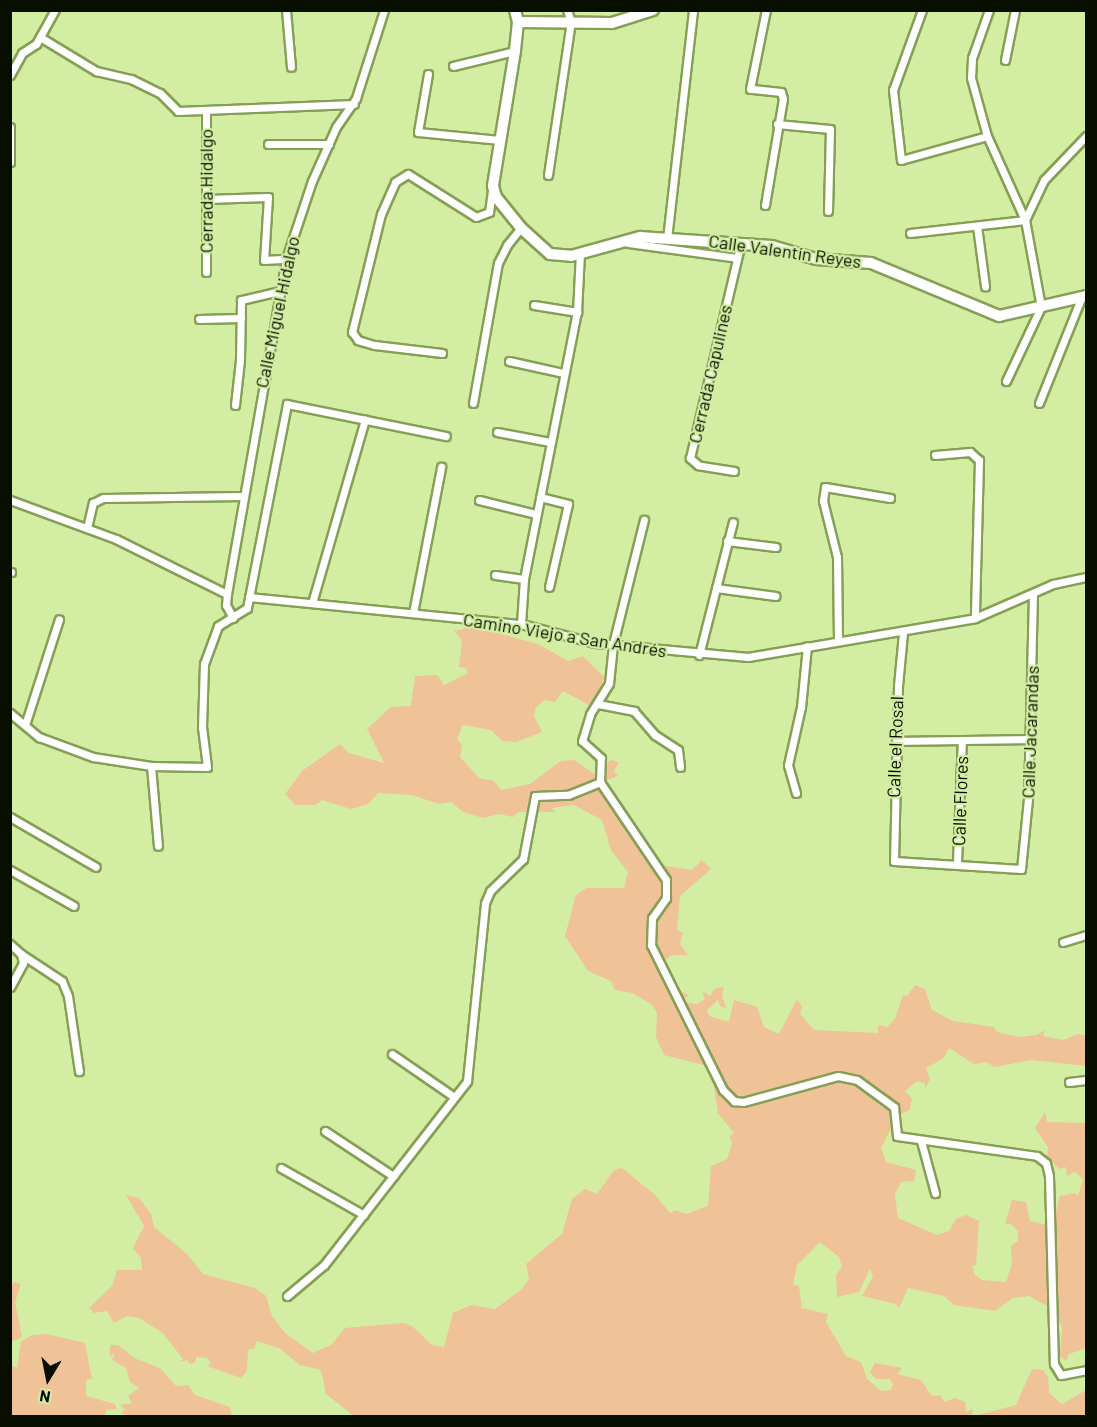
<!DOCTYPE html>
<meta charset="utf-8">
<style>
body{margin:0}
#map{position:relative;width:1097px;height:1427px;overflow:hidden;background:#d3eea2;font-family:Barlow,sans-serif}
div>[style]{position:absolute}
[style*='--x']{left:calc(var(--x)*1px);top:calc(var(--y)*1px);width:calc(var(--w)*1px);rotate:calc(var(--a)*1deg)}
.green>*{inset:0;background:#efc297}
.roads{filter:drop-shadow(2px 0 #869f56) drop-shadow(-2px 0 #869f56) drop-shadow(0 2px #869f56) drop-shadow(0 -2px #869f56)}
.street>*{height:7px;margin:-3.5px;padding:0 3.5px;transform-origin:3.5px;border-radius:3.5px;background:#fff}
.secondary>*{height:10px;margin:-5px;padding:0 5px;transform-origin:5px;border-radius:5px;background:#fff}
span{translate:-50% -50%;white-space:nowrap;text-align:center;line-height:1.15;-webkit-text-stroke:4.5px #d3eea2;paint-order:stroke}
.street-label{font-size:18px;color:#080f00}
.frame{position:absolute;inset:0;border:12px solid #080f00;pointer-events:none}
.north{position:absolute;left:18px;top:1349px;width:60px;height:60px;-webkit-text-stroke:4px #d3eea2;paint-order:stroke;rotate:190deg;font-size:16px;font-weight:700;line-height:24px;text-align:center;color:#080f00}
.north::after{content:'';display:block;margin:auto;width:21px;height:27px;background:#080f00;clip-path:polygon(50% 0,100% 100%,50% 72%,0 100%)}
</style>
<div id="map">
<div class="green">
<i style="clip-path:polygon(464px 617px,482px 629px,538px 644px,568px 661px,583px 656px,604px 677px,594px 708px,563px 691px,555px 702px,545px 700px,536px 707px,534px 716px,542px 732px,516px 742px,502px 741px,491px 730px,463px 725px,457px 738px,462px 745px,460px 757px,479px 778px,494px 781px,501px 790px,530px 784px,561px 761px,574px 760px,599px 777px,608px 772px,605px 768px,610px 760px,619px 762px,614px 771px,618px 776px,602px 782px,624px 829px,665px 866px,692px 870px,702px 860px,711px 869px,680px 896px,677px 931px,683px 932px,680px 944px,688px 955px,672px 955px,662px 962px,661px 971px,671px 975px,666px 978px,676px 990px,689px 995px,681px 1002px,697px 1004px,705px 999px,702px 991px,710px 996px,714px 989px,724px 987px,722px 996px,726px 1008px,720px 1006px,718px 1000px,707px 1010px,709px 1016px,729px 1022px,734px 1000px,757px 1007px,764px 1027px,779px 1034px,797px 999px,802px 1007px,800px 1014px,814px 1030px,878px 1033px,878px 1025px,887px 1027px,895px 1019px,903px 995px,907px 996px,915px 985px,925px 989px,932px 1010px,953px 1021px,994px 1027px,997px 1032px,1019px 1037px,1037px 1035px,1044px 1030px,1043px 1036px,1063px 1040px,1078px 1034px,1086px 1036px,1086px 1066px,1031px 1060px,994px 1067px,987px 1062px,974px 1064px,949px 1048px,944px 1058px,926px 1068px,930px 1079px,925px 1089px,925px 1083px,917px 1081px,905px 1091px,912px 1098px,910px 1110px,891px 1119px,894px 1122px,881px 1148px,886px 1162px,916px 1170px,914px 1181px,901px 1182px,895px 1194px,898px 1218px,937px 1235px,949px 1231px,956px 1219px,966px 1215px,979px 1221px,976px 1265px,972px 1266px,975px 1275px,982px 1280px,1006px 1282px,1012px 1264px,1011px 1246px,1018px 1241px,1018px 1231px,1011px 1224px,1005px 1224px,1012px 1200px,1026px 1202px,1030px 1221px,1052px 1226px,1060px 1196px,1075px 1193px,1078px 1196px,1083px 1179px,1075px 1172px,1067px 1176px,1066px 1167px,1059px 1169px,1047px 1156px,1048px 1147px,1035px 1128px,1045px 1112px,1047px 1122px,1086px 1123px,1086px 1348px,1069px 1354px,1066px 1361px,1060px 1356px,1062px 1327px,1049px 1307px,1029px 1296px,1013px 1298px,995px 1311px,954px 1305px,944px 1296px,908px 1288px,899px 1308px,896px 1304px,862px 1296px,873px 1277px,870px 1269px,859px 1292px,837px 1297px,836px 1275px,842px 1267px,839px 1257px,820px 1242px,797px 1265px,793px 1285px,799px 1286px,802px 1307px,797px 1307px,828px 1314px,826px 1322px,846px 1356px,861px 1362px,867px 1379px,881px 1391px,891px 1390px,893px 1384px,890px 1379px,876px 1379px,870px 1372px,875px 1363px,902px 1368px,897px 1374px,921px 1380px,932px 1396px,940px 1395px,944px 1402px,955px 1398px,965px 1402px,966px 1412px,973px 1409px,972px 1416px,354px 1416px,326px 1394px,321px 1370px,300px 1365px,279px 1348px,256px 1341px,255px 1348px,248px 1350px,247px 1371px,241px 1378px,207px 1366px,211px 1363px,207px 1358px,196px 1357px,195px 1363px,190px 1364px,187px 1360px,179px 1362px,183px 1359px,163px 1333px,139px 1318px,127px 1316px,114px 1323px,107px 1311px,93px 1313px,90px 1308px,86px 1311px,112px 1286px,117px 1270px,142px 1270px,141px 1258px,133px 1248px,144px 1226px,126px 1195px,139px 1198px,151px 1214px,154px 1227px,187px 1254px,203px 1274px,255px 1288px,266px 1296px,272px 1316px,285px 1333px,313px 1353px,331px 1345px,345px 1328px,403px 1323px,412px 1326px,432px 1345px,444px 1347px,453px 1313px,471px 1305px,495px 1309px,522px 1289px,529px 1279px,526px 1264px,562px 1234px,572px 1199px,585px 1189px,597px 1194px,614px 1170px,622px 1168px,655px 1195px,670px 1213px,675px 1210px,686px 1214px,708px 1206px,711px 1166px,727px 1159px,732px 1144px,730px 1136px,734px 1133px,718px 1113px,711px 1067px,664px 1055px,656px 1037px,657px 1013px,651px 1004px,632px 993px,615px 990px,611px 981px,588px 971px,565px 936px,576px 895px,587px 888px,624px 888px,628px 872px,611px 850px,602px 820px,574px 805px,552px 808px,555px 812px,518px 812px,513px 817px,499px 814px,483px 818px,463px 812px,451px 802px,439px 804px,412px 795px,378px 793px,368px 804px,351px 809px,322px 800px,315px 805px,295px 805px,285px 794px,302px 771px,340px 744px,349px 753px,384px 763px,367px 729px,391px 707px,411px 706px,415px 676px,437px 675px,444px 685px,468px 673px,466px 668px,459px 667px,462px 640px,454px 631px,464px 629px)"></i>
<i style="clip-path:polygon(14px 1282px,21px 1284px,15px 1302px,22px 1337px,11px 1342px,11px 1287px)"></i>
<i style="clip-path:polygon(47px 1334px,85px 1343px,92px 1379px,86px 1380px,86px 1396px,115px 1404px,117px 1409px,107px 1410px,104px 1416px,11px 1416px,11px 1365px,17px 1368px,21px 1342px,32px 1335px)"></i>
<i style="clip-path:polygon(110px 1345px,118px 1345px,134px 1358px,160px 1368px,176px 1386px,188px 1385px,195px 1395px,230px 1407px,232px 1416px,129px 1416px,121px 1413px,125px 1410px,120px 1405px,132px 1403px,128px 1396px,139px 1388px,130px 1382px,126px 1368px,112px 1360px,115px 1352px,110px 1357px)"></i>
<i style="clip-path:polygon(1032px 1369px,1043px 1370px,1048px 1377px,1049px 1393px,1062px 1404px,1086px 1390px,1086px 1416px,974px 1416px,1016px 1405px)"></i>
</div>
<div class="roads">
<div class="street">
<i style="--x:286;--y:10;--w:57;--a:85"></i>
<i style="--x:922;--y:10;--w:85;--a:109.9"></i>
<i style="--x:893;--y:90;--w:70;--a:83.5"></i>
<i style="--x:901;--y:160;--w:89;--a:-15.6"></i>
<i style="--x:40;--y:37;--w:66;--a:31.3"></i>
<i style="--x:96;--y:71;--w:36;--a:13"></i>
<i style="--x:131;--y:79;--w:32;--a:26"></i>
<i style="--x:160;--y:93;--w:25;--a:45"></i>
<i style="--x:178;--y:111;--w:176;--a:-2.3"></i>
<i style="--x:1005;--y:60;--w:51;--a:-78.7"></i>
<i style="--x:453;--y:66;--w:64;--a:-13.6"></i>
<i style="--x:428;--y:74;--w:59;--a:99.8"></i>
<i style="--x:418;--y:132;--w:82;--a:5.6"></i>
<i style="--x:10;--y:75;--w:25;--a:-61"></i>
<i style="--x:22;--y:53;--w:17;--a:-33"></i>
<i style="--x:36;--y:44;--w:39;--a:-61"></i>
<i style="--x:777;--y:124;--w:53;--a:5.4"></i>
<i style="--x:830;--y:129;--w:82;--a:91.4"></i>
<i style="--x:10;--y:127;--w:35;--a:90"></i>
<i style="--x:268;--y:144;--w:61;--a:0"></i>
<i style="--x:548;--y:175;--w:155;--a:-81.5"></i>
<i style="--x:571;--y:22;--w:13;--a:-108"></i>
<i style="--x:206;--y:199;--w:62;--a:-1.8"></i>
<i style="--x:268;--y:197;--w:63;--a:93.6"></i>
<i style="--x:264;--y:260;--w:22;--a:-3"></i>
<i style="--x:765;--y:205;--w:108;--a:-80.4"></i>
<i style="--x:783;--y:99;--w:7;--a:-106"></i>
<i style="--x:781;--y:92;--w:31;--a:-174"></i>
<i style="--x:750;--y:89;--w:81;--a:-78.6"></i>
<i style="--x:977;--y:226;--w:61;--a:82.4"></i>
<i style="--x:910;--y:233;--w:116;--a:-6.4"></i>
<i style="--x:1025;--y:220;--w:92;--a:-114.3"></i>
<i style="--x:987;--y:136;--w:60;--a:-105.4"></i>
<i style="--x:971;--y:78;--w:20;--a:-87"></i>
<i style="--x:972;--y:58;--w:51;--a:-70.5"></i>
<i style="--x:667;--y:239;--w:230;--a:-83.5"></i>
<i style="--x:628;--y:243;--w:110;--a:7.8"></i>
<i style="--x:206;--y:272;--w:162;--a:-90"></i>
<i style="--x:534;--y:305;--w:44;--a:9.2"></i>
<i style="--x:199;--y:319;--w:42;--a:-1.4"></i>
<i style="--x:442;--y:353;--w:68;--a:-173.3"></i>
<i style="--x:374;--y:345;--w:17;--a:-163"></i>
<i style="--x:358;--y:340;--w:10;--a:-127"></i>
<i style="--x:352;--y:332;--w:122;--a:-76.2"></i>
<i style="--x:381;--y:214;--w:35;--a:-66"></i>
<i style="--x:395;--y:182;--w:15;--a:-32"></i>
<i style="--x:408;--y:174;--w:80;--a:32.3"></i>
<i style="--x:476;--y:217;--w:14;--a:-21"></i>
<i style="--x:489;--y:212;--w:21;--a:-82"></i>
<i style="--x:509;--y:361;--w:55;--a:12.5"></i>
<i style="--x:1006;--y:381;--w:82;--a:-64.7"></i>
<i style="--x:1041;--y:307;--w:88;--a:-100.4"></i>
<i style="--x:1025;--y:220;--w:44;--a:-64.6"></i>
<i style="--x:1044;--y:180;--w:61;--a:-46.3"></i>
<i style="--x:473;--y:403;--w:142;--a:-79.9"></i>
<i style="--x:498;--y:263;--w:20;--a:-63"></i>
<i style="--x:507;--y:245;--w:22;--a:-51"></i>
<i style="--x:1039;--y:403;--w:115;--a:-68.1"></i>
<i style="--x:235;--y:405;--w:45;--a:-83.7"></i>
<i style="--x:240;--y:360;--w:60;--a:-89"></i>
<i style="--x:241;--y:300;--w:39;--a:-13"></i>
<i style="--x:497;--y:432;--w:54;--a:10.7"></i>
<i style="--x:935;--y:455;--w:35;--a:-5"></i>
<i style="--x:970;--y:452;--w:12;--a:42"></i>
<i style="--x:979;--y:460;--w:158;--a:91.5"></i>
<i style="--x:734;--y:471;--w:36;--a:-171"></i>
<i style="--x:698;--y:465;--w:11;--a:-139"></i>
<i style="--x:690;--y:458;--w:221;--a:-76.7"></i>
<i style="--x:540;--y:497;--w:29;--a:14"></i>
<i style="--x:568;--y:504;--w:85;--a:102.9"></i>
<i style="--x:10;--y:500;--w:113;--a:20.2"></i>
<i style="--x:116;--y:539;--w:124;--a:26.4"></i>
<i style="--x:479;--y:500;--w:59;--a:13.8"></i>
<i style="--x:87;--y:528;--w:26;--a:-77"></i>
<i style="--x:93;--y:503;--w:11;--a:-27"></i>
<i style="--x:103;--y:498;--w:139;--a:-0.8"></i>
<i style="--x:727;--y:541;--w:49;--a:7"></i>
<i style="--x:10;--y:572;--w:1;--a:0"></i>
<i style="--x:495;--y:575;--w:29;--a:8"></i>
<i style="--x:716;--y:588;--w:60;--a:7.7"></i>
<i style="--x:249;--y:597;--w:273;--a:5.7"></i>
<i style="--x:521;--y:624;--w:76;--a:14.4"></i>
<i style="--x:595;--y:643;--w:154;--a:5.2"></i>
<i style="--x:748;--y:657;--w:230;--a:-9.7"></i>
<i style="--x:975;--y:618;--w:85;--a:-23.6"></i>
<i style="--x:1053;--y:584;--w:34;--a:-12"></i>
<i style="--x:312;--y:603;--w:191;--a:-73.9"></i>
<i style="--x:413;--y:613;--w:149;--a:-79.1"></i>
<i style="--x:233;--y:618;--w:15;--a:-118"></i>
<i style="--x:226;--y:605;--w:11;--a:-85"></i>
<i style="--x:227;--y:594;--w:340;--a:-80"></i>
<i style="--x:286;--y:259;--w:82;--a:-71.6"></i>
<i style="--x:312;--y:181;--w:59;--a:-66"></i>
<i style="--x:336;--y:127;--w:35;--a:-55"></i>
<i style="--x:356;--y:98;--w:92;--a:-72.3"></i>
<i style="--x:521;--y:624;--w:45;--a:-86.2"></i>
<i style="--x:524;--y:579;--w:272;--a:-78.8"></i>
<i style="--x:577;--y:312;--w:60;--a:-87.1"></i>
<i style="--x:903;--y:633;--w:53;--a:95.4"></i>
<i style="--x:898;--y:686;--w:175;--a:91.3"></i>
<i style="--x:894;--y:861;--w:127;--a:3.6"></i>
<i style="--x:1021;--y:869;--w:70;--a:-84.3"></i>
<i style="--x:1028;--y:799;--w:204;--a:-88.6"></i>
<i style="--x:838;--y:640;--w:83;--a:-90.7"></i>
<i style="--x:837;--y:557;--w:58;--a:-104"></i>
<i style="--x:823;--y:501;--w:14;--a:-82"></i>
<i style="--x:825;--y:487;--w:66;--a:9.6"></i>
<i style="--x:699;--y:655;--w:137;--a:-75.7"></i>
<i style="--x:598;--y:704;--w:37;--a:11"></i>
<i style="--x:634;--y:711;--w:32;--a:49"></i>
<i style="--x:655;--y:735;--w:27;--a:33"></i>
<i style="--x:678;--y:750;--w:17;--a:83"></i>
<i style="--x:10;--y:713;--w:38;--a:40"></i>
<i style="--x:39;--y:737;--w:58;--a:20.3"></i>
<i style="--x:93;--y:757;--w:59;--a:8.8"></i>
<i style="--x:151;--y:766;--w:56;--a:1"></i>
<i style="--x:207;--y:767;--w:40;--a:-97.1"></i>
<i style="--x:202;--y:727;--w:63;--a:-88.2"></i>
<i style="--x:204;--y:664;--w:40;--a:-69.8"></i>
<i style="--x:218;--y:626;--w:34;--a:-32"></i>
<i style="--x:247;--y:608;--w:208;--a:-78.9"></i>
<i style="--x:287;--y:404;--w:162;--a:11.4"></i>
<i style="--x:25;--y:725;--w:111;--a:-72.2"></i>
<i style="--x:896;--y:741;--w:135;--a:-0.8"></i>
<i style="--x:151;--y:766;--w:80;--a:85"></i>
<i style="--x:600;--y:782;--w:118;--a:56"></i>
<i style="--x:666;--y:880;--w:18;--a:90"></i>
<i style="--x:666;--y:898;--w:24;--a:125"></i>
<i style="--x:652;--y:918;--w:27;--a:92"></i>
<i style="--x:651;--y:945;--w:162;--a:63.6"></i>
<i style="--x:723;--y:1090;--w:16;--a:45"></i>
<i style="--x:734;--y:1101;--w:9;--a:6"></i>
<i style="--x:743;--y:1102;--w:98;--a:-15.3"></i>
<i style="--x:838;--y:1076;--w:19;--a:12"></i>
<i style="--x:857;--y:1080;--w:46;--a:36.1"></i>
<i style="--x:894;--y:1107;--w:29;--a:84"></i>
<i style="--x:897;--y:1136;--w:141;--a:8.1"></i>
<i style="--x:1037;--y:1156;--w:11;--a:38"></i>
<i style="--x:1046;--y:1163;--w:13;--a:77"></i>
<i style="--x:1049;--y:1176;--w:188;--a:88.5"></i>
<i style="--x:1054;--y:1364;--w:13;--a:58"></i>
<i style="--x:1061;--y:1375;--w:25;--a:-11"></i>
<i style="--x:796;--y:793;--w:29;--a:-106"></i>
<i style="--x:788;--y:765;--w:59;--a:-77.4"></i>
<i style="--x:801;--y:707;--w:61;--a:-84.4"></i>
<i style="--x:10;--y:817;--w:99;--a:30.2"></i>
<i style="--x:957;--y:862;--w:122;--a:-87.7"></i>
<i style="--x:10;--y:870;--w:73;--a:29.4"></i>
<i style="--x:1063;--y:942;--w:24;--a:-17"></i>
<i style="--x:10;--y:944;--w:15;--a:42"></i>
<i style="--x:21;--y:954;--w:9;--a:77"></i>
<i style="--x:23;--y:963;--w:27;--a:118"></i>
<i style="--x:21;--y:954;--w:49;--a:33.4"></i>
<i style="--x:62;--y:981;--w:16;--a:68"></i>
<i style="--x:68;--y:996;--w:76;--a:81.7"></i>
<i style="--x:392;--y:1054;--w:75;--a:34.7"></i>
<i style="--x:1069;--y:1082;--w:17;--a:-7"></i>
<i style="--x:325;--y:1131;--w:82;--a:33.5"></i>
<i style="--x:921;--y:1141;--w:54;--a:74.9"></i>
<i style="--x:281;--y:1168;--w:95;--a:29.5"></i>
<i style="--x:287;--y:1296;--w:48;--a:-40"></i>
<i style="--x:324;--y:1265;--w:233;--a:-52.1"></i>
<i style="--x:467;--y:1081;--w:179;--a:-84.2"></i>
<i style="--x:485;--y:903;--w:13;--a:-67"></i>
<i style="--x:490;--y:891;--w:46;--a:-44.1"></i>
<i style="--x:523;--y:859;--w:64;--a:-79.2"></i>
<i style="--x:535;--y:796;--w:33;--a:-2"></i>
<i style="--x:568;--y:795;--w:35;--a:-22"></i>
<i style="--x:600;--y:782;--w:24;--a:-88"></i>
<i style="--x:601;--y:758;--w:25;--a:-138"></i>
<i style="--x:582;--y:741;--w:28;--a:-73"></i>
<i style="--x:590;--y:714;--w:36;--a:-58"></i>
<i style="--x:609;--y:683;--w:39;--a:-84"></i>
<i style="--x:613;--y:644;--w:128;--a:-76"></i>
</div>
<div class="secondary">
<i style="--x:515;--y:10;--w:12;--a:76"></i>
<i style="--x:518;--y:22;--w:29;--a:96"></i>
<i style="--x:515;--y:51;--w:137;--a:99.3"></i>
<i style="--x:493;--y:186;--w:11;--a:75"></i>
<i style="--x:496;--y:197;--w:40;--a:51"></i>
<i style="--x:521;--y:228;--w:39;--a:42"></i>
<i style="--x:550;--y:254;--w:21;--a:5"></i>
<i style="--x:571;--y:256;--w:72;--a:-15.4"></i>
<i style="--x:640;--y:237;--w:132;--a:3.9"></i>
<i style="--x:772;--y:246;--w:46;--a:16.5"></i>
<i style="--x:816;--y:259;--w:55;--a:4.2"></i>
<i style="--x:871;--y:263;--w:139;--a:22.5"></i>
<i style="--x:999;--y:316;--w:89;--a:-12.9"></i>
<i style="--x:518;--y:22;--w:94;--a:0.6"></i>
<i style="--x:612;--y:23;--w:43;--a:-17.6"></i>
</div>
</div>
<div class="street-label">
<span style="left:206px;top:191px;rotate:-90deg">Cerrada Hidalgo</span>
<span style="left:785px;top:251px;rotate:8deg">Calle Valentín Reyes</span>
<span style="left:277px;top:312px;rotate:-78deg">Calle Miguel Hidalgo</span>
<span style="left:710px;top:374px;rotate:-77deg">Cerrada Capulines</span>
<span style="left:565px;top:635px;rotate:9deg">Camino Viejo a San Andrés</span>
<span style="left:1030px;top:732px;rotate:-88deg">Calle Jacarandas</span>
<span style="left:895px;top:747px;rotate:-88deg">Calle el Rosal</span>
<span style="left:960px;top:801px;rotate:-88deg">Calle Flores</span>
</div>
<div class="frame"></div>
<div class="north">N</div>
</div>
